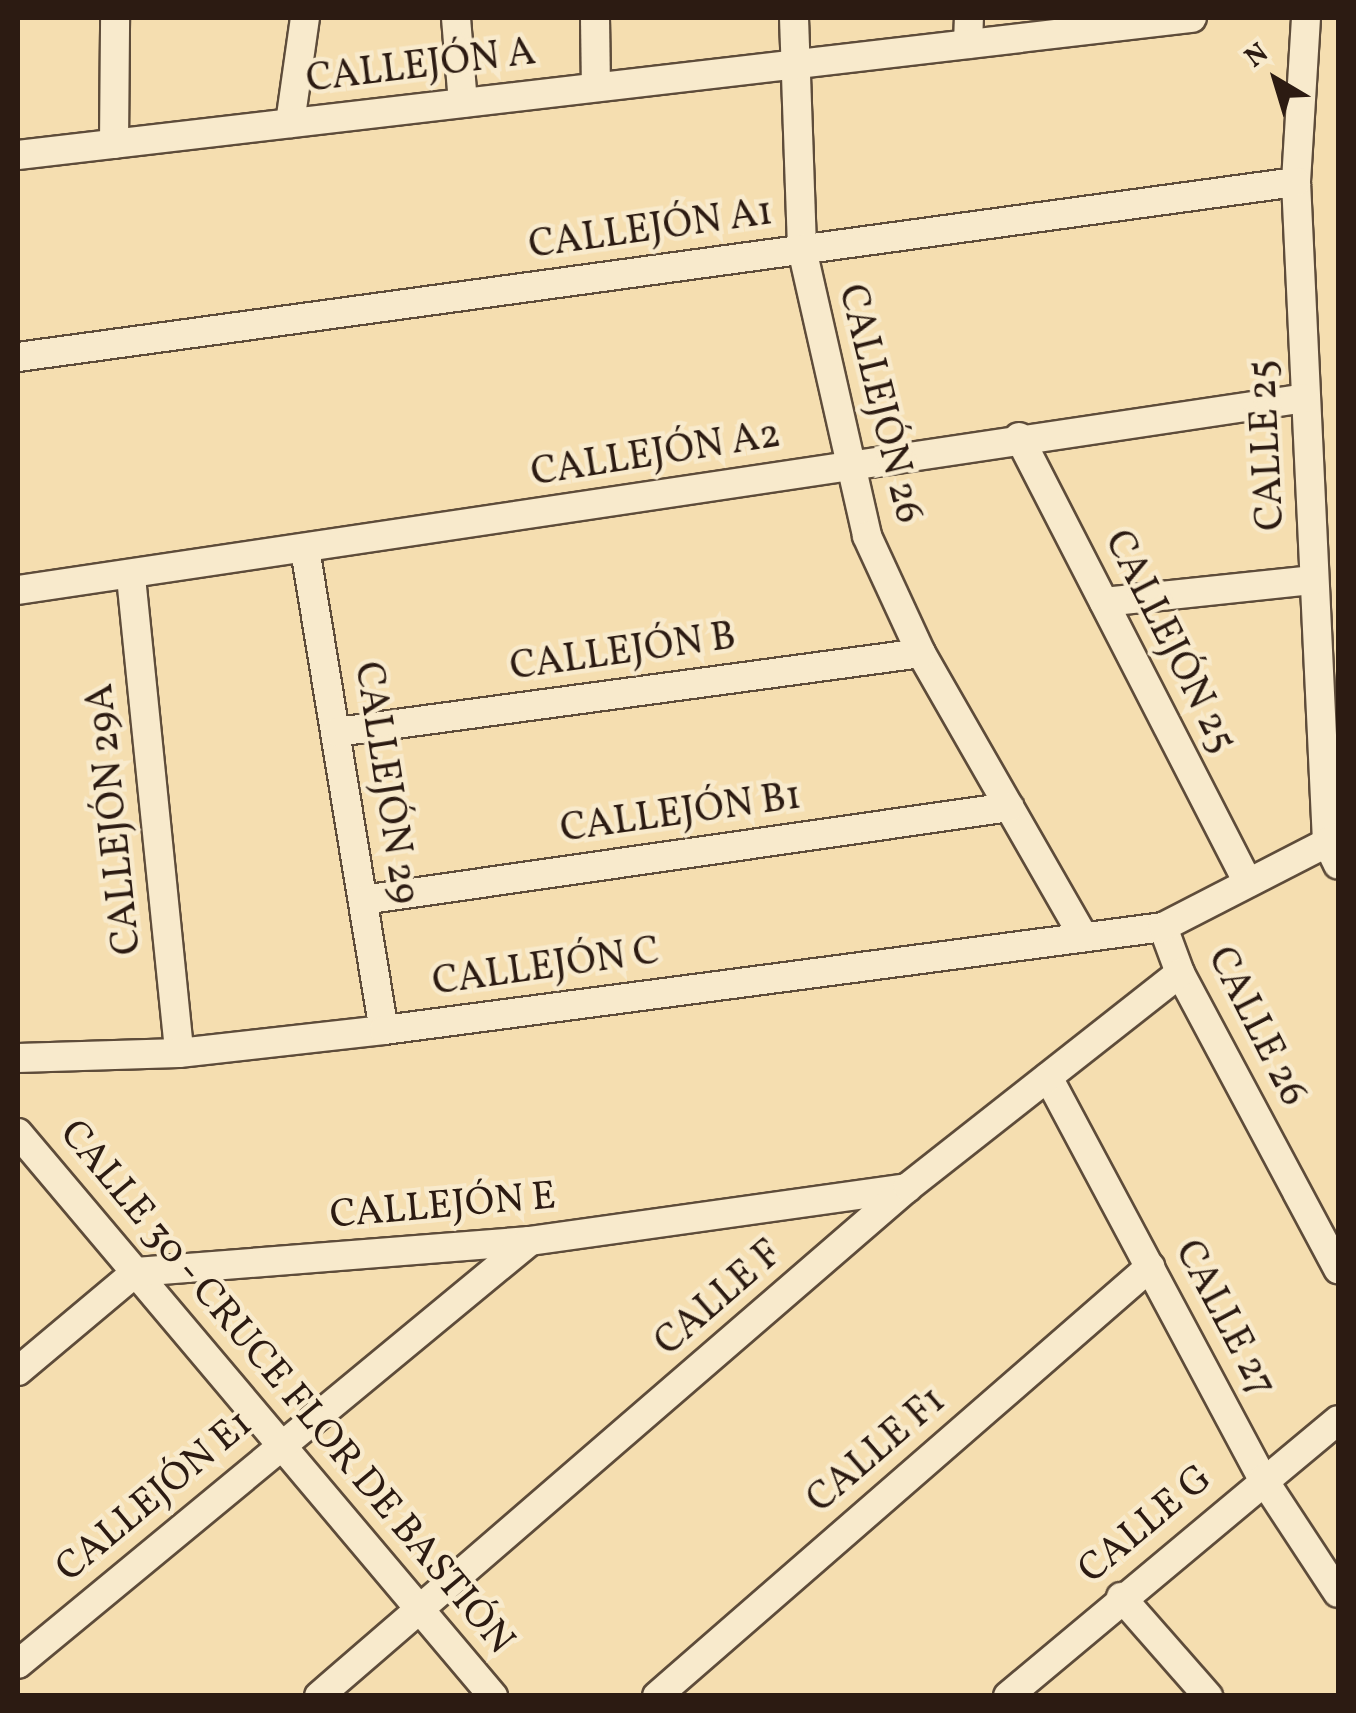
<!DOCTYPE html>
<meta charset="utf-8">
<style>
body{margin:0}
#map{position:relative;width:1356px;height:1713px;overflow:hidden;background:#f5deb0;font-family:Vollkorn,serif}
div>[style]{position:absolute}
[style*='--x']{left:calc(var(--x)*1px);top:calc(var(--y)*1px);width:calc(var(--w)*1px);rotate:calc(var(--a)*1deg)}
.roads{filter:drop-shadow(2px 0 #5e4c3a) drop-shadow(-2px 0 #5e4c3a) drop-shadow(0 2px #5e4c3a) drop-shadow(0 -2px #5e4c3a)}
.street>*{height:28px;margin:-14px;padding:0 14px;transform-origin:14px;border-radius:14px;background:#f8eacc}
span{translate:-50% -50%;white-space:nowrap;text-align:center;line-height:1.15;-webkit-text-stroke:9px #f8eacc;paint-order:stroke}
.street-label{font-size:40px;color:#2c1b12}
.frame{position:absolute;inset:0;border:20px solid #2c1b12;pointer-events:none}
.north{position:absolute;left:1226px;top:30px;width:100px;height:100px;-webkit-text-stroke:8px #f8eacc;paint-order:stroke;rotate:322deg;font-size:28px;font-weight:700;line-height:40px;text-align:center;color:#2c1b12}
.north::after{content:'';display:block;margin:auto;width:35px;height:45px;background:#2c1b12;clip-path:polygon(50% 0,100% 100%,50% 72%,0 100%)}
</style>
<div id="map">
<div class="roads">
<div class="street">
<i style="--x:456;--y:18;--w:85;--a:85.3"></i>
<i style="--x:595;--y:18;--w:69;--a:89.2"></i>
<i style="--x:794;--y:18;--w:231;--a:88"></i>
<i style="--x:802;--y:249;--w:294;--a:77.2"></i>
<i style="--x:867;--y:536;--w:129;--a:65.2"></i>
<i style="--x:921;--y:653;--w:326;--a:60.2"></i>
<i style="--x:1306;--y:18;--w:164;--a:93.5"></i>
<i style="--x:1296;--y:182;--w:661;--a:87.31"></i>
<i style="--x:1327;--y:842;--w:25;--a:64"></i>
<i style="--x:968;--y:44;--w:26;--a:-88"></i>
<i style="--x:290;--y:123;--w:106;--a:-81.9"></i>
<i style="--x:114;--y:144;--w:126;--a:-89.5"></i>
<i style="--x:18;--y:155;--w:1182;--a:-6.66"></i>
<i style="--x:18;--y:357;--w:1290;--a:-7.8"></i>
<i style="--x:1019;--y:437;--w:501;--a:62.82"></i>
<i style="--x:305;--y:549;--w:487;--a:80.7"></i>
<i style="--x:131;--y:577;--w:478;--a:84.2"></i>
<i style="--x:18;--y:590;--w:1302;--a:-8.48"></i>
<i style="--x:1104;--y:602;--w:211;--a:-6"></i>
<i style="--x:337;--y:732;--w:589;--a:-7.7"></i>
<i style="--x:363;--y:900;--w:653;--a:-8.19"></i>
<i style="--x:1163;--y:927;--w:49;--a:69.7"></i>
<i style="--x:1180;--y:973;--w:336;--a:61.9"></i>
<i style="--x:18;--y:1058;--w:161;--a:-1.8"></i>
<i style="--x:179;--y:1053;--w:206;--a:-6.4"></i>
<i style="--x:384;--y:1030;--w:786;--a:-7.53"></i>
<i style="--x:1163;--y:927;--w:197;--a:-27.2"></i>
<i style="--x:1048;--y:1077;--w:456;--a:61.9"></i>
<i style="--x:1263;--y:1479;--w:136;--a:56.7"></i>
<i style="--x:18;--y:1133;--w:737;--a:49.85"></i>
<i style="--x:18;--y:1371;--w:154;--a:-40"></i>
<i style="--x:136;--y:1272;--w:395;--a:-4.5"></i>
<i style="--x:530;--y:1241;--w:381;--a:-8"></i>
<i style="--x:1121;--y:1597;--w:132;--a:48.7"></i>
<i style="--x:18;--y:1664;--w:664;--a:-39.56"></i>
<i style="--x:319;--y:1696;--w:778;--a:-40.83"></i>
<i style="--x:908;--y:1187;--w:346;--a:-38.2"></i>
<i style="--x:657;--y:1696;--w:654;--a:-41.03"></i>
<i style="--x:1008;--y:1696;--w:430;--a:-39.9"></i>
</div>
</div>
<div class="street-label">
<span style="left:421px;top:67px;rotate:-7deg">CALLEJÓN A</span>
<span style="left:651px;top:230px;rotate:-8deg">CALLEJÓN A1</span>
<span style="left:879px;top:404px;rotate:76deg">CALLEJÓN 26</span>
<span style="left:1268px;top:445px;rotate:-93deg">CALLE 25</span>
<span style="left:656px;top:455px;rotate:-9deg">CALLEJÓN A2</span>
<span style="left:1169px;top:642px;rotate:63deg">CALLEJÓN 25</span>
<span style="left:623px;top:653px;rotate:-8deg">CALLEJÓN B</span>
<span style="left:385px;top:783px;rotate:81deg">CALLEJÓN 29</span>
<span style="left:681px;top:814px;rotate:-8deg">CALLEJÓN B1</span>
<span style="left:115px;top:819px;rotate:-96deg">CALLEJÓN 29A</span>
<span style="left:546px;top:968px;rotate:-8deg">CALLEJÓN C</span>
<span style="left:1256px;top:1027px;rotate:63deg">CALLE 26</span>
<span style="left:443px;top:1207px;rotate:-5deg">CALLEJÓN E</span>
<span style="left:719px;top:1299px;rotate:-41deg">CALLE F</span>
<span style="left:1224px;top:1319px;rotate:62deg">CALLE 27</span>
<span style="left:286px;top:1388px;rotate:50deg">CALLE 30 - CRUCE FLOR DE BASTIÓN</span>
<span style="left:877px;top:1451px;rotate:-41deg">CALLE F1</span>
<span style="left:155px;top:1497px;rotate:-40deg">CALLEJÓN E1</span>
<span style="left:1146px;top:1525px;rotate:-40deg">CALLE G</span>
</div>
<div class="frame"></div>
<div class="north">N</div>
</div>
